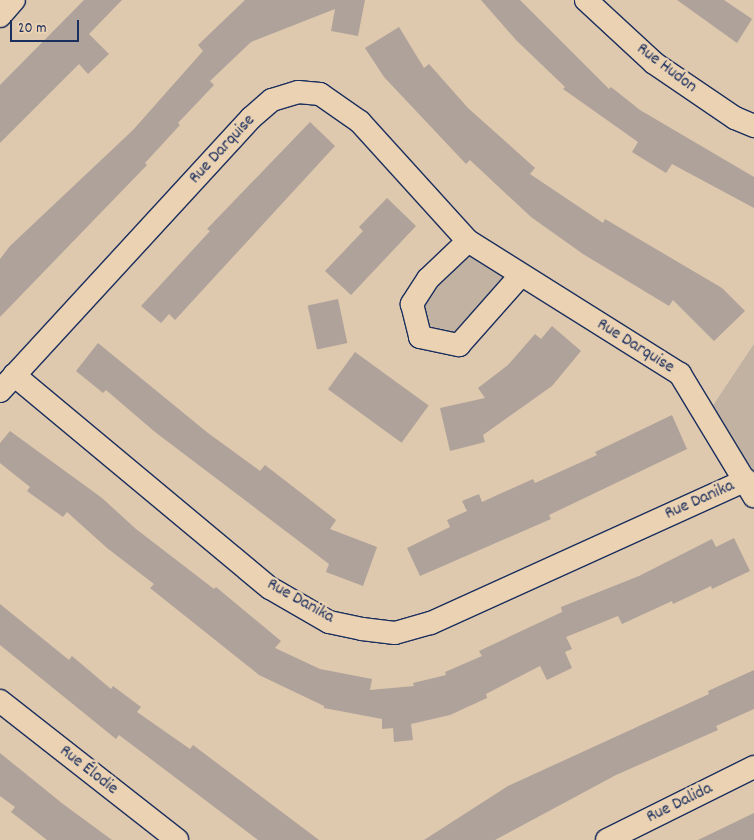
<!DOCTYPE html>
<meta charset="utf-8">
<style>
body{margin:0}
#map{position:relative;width:754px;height:840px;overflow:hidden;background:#dec8ae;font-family:Dekko,sans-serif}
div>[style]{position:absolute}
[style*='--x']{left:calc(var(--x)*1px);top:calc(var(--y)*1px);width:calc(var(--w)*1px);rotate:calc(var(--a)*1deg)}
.green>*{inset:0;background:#c1b2a2}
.building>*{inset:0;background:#aea29a;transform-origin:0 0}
.roads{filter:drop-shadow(1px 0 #1b2f5e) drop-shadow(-1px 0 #1b2f5e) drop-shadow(0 1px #1b2f5e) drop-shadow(0 -1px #1b2f5e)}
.minor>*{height:22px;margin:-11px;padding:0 11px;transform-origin:11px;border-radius:11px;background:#ead2b3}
span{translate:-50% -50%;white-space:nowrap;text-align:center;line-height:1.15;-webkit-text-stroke:5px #ead2b3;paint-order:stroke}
.street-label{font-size:18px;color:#1b2f5e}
.scale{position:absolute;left:10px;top:20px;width:69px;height:22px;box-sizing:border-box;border:2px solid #1b2f5e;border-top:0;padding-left:6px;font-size:15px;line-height:18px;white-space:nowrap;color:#1b2f5e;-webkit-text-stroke:4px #ead2b3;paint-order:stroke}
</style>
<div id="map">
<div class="green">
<i style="clip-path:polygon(468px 241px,520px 276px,459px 345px,420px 337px,412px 304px)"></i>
<i style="clip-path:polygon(754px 344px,754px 496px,706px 416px)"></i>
</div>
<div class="building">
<i style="clip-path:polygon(84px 0,122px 0,89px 34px,109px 54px,88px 74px,79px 64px,0 143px,0 85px)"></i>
<i style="clip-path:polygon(245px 0,365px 0,358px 36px,331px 31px,335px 9px,251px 42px,210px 81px,214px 85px,178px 123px,180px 125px,145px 163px,147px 165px,0 317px,0 259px,10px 246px,133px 130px,203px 51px,198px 45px)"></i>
<i style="clip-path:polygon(481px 0,520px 0,609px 89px,611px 87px,640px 110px,754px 177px,754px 208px,672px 164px,666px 173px,632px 152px,638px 142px,563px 89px,565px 87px,516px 40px)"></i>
<i style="clip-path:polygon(677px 0,724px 0,752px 19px,737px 43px)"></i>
<i style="clip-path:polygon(399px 27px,424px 68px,429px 64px,468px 108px,535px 168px,530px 174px,603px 223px,605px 219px,722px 288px,745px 311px,714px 341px,673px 300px,669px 306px,583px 254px,531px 217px,470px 160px,466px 164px,384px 77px,365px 48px)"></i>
<i style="clip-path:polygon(310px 122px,335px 146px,175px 320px,169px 314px,161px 323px,141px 306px,210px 231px,207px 229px)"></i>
<i style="clip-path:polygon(387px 198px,416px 226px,351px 295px,325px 271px,363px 231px,359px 227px)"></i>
<i style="left:338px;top:299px;width:45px;height:31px;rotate:78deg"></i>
<i style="clip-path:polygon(552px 326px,581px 351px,552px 386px,483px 435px,485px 442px,450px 451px,440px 408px,485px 398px,478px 388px,508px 365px,535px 334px,541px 339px)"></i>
<i style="clip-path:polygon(98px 343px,208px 433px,260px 471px,265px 465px,336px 520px,330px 529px,377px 547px,363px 586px,326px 572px,329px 564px,155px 432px,106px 390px,103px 393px,76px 371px)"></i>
<i style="left:355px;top:352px;width:91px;height:46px;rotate:36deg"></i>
<i style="clip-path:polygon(672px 415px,687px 449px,549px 515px,551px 519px,420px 576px,407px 548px,450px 527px,447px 520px,467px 511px,462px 501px,479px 494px,482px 502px,533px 479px,535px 483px,597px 455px,595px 452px)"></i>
<i style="clip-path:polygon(10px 431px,102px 498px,136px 529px,214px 589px,216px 587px,281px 641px,275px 648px,320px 669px,372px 679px,370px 690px,414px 686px,413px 683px,446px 675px,445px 672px,482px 656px,479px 651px,562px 612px,561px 607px,639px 576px,712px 539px,716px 547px,734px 538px,750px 571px,712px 589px,711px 586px,673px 604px,672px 601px,622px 624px,618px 616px,566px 637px,572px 649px,565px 652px,572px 668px,547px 680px,540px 666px,486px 694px,487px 698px,450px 715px,411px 724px,413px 740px,394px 742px,393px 728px,382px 729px,382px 719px,324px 708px,324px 706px,259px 675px,150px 588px,154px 584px,107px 548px,67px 512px,63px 517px,27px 491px,30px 487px,0 463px,0 443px)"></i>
<i style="clip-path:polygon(0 604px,69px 660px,72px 656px,111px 689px,113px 686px,141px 707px,137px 712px,190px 749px,193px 745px,319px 840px,258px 840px,119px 735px,116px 739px,0 645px)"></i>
<i style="clip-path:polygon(754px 670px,754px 709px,716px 726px,718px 730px,616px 775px,495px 840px,424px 840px,508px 786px,709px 694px,708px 691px)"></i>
<i style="clip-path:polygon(0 753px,63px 804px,112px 840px,47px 840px,11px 812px,15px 807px,0 796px)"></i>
<i style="clip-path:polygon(754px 813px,754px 840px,698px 840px)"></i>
</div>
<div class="roads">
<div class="minor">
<i style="--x:586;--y:0;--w:93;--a:42.8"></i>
<i style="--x:654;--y:63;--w:98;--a:34.2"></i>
<i style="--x:735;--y:118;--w:21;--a:23"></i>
<i style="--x:0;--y:16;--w:21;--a:-49"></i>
<i style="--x:468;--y:241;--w:55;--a:136.5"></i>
<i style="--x:428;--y:279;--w:30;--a:123"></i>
<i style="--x:412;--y:304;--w:34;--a:76"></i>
<i style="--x:420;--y:337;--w:40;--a:12"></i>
<i style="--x:459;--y:345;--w:92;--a:-48.5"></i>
<i style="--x:14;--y:375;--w:333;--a:39.8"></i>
<i style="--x:270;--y:588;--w:68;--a:30"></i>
<i style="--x:329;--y:622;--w:34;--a:12"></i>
<i style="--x:362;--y:629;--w:33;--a:7"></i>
<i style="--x:395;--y:633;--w:37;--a:-16"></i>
<i style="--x:431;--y:623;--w:346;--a:-24.4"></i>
<i style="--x:0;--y:391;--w:371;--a:-47.4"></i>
<i style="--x:251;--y:118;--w:28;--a:-41"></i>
<i style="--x:272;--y:100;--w:27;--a:-17"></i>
<i style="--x:298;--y:92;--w:22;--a:5"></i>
<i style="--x:320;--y:94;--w:49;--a:35"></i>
<i style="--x:360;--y:122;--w:161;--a:47.8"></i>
<i style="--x:468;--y:241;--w:250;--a:32.1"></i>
<i style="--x:680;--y:374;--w:143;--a:58.8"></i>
<i style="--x:0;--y:701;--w:225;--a:38.1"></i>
<i style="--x:607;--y:840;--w:164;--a:-26.4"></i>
</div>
</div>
<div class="street-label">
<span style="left:666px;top:69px;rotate:37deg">Rue Hudon</span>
<span style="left:223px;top:150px;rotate:-47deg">Rue Darquise</span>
<span style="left:635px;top:347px;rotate:32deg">Rue Darquise</span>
<span style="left:700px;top:501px;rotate:-24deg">Rue Danika</span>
<span style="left:300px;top:602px;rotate:29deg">Rue Danika</span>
<span style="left:88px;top:771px;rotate:38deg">Rue Élodie</span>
<span style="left:680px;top:804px;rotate:-26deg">Rue Dalida</span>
</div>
<div class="scale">20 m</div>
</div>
